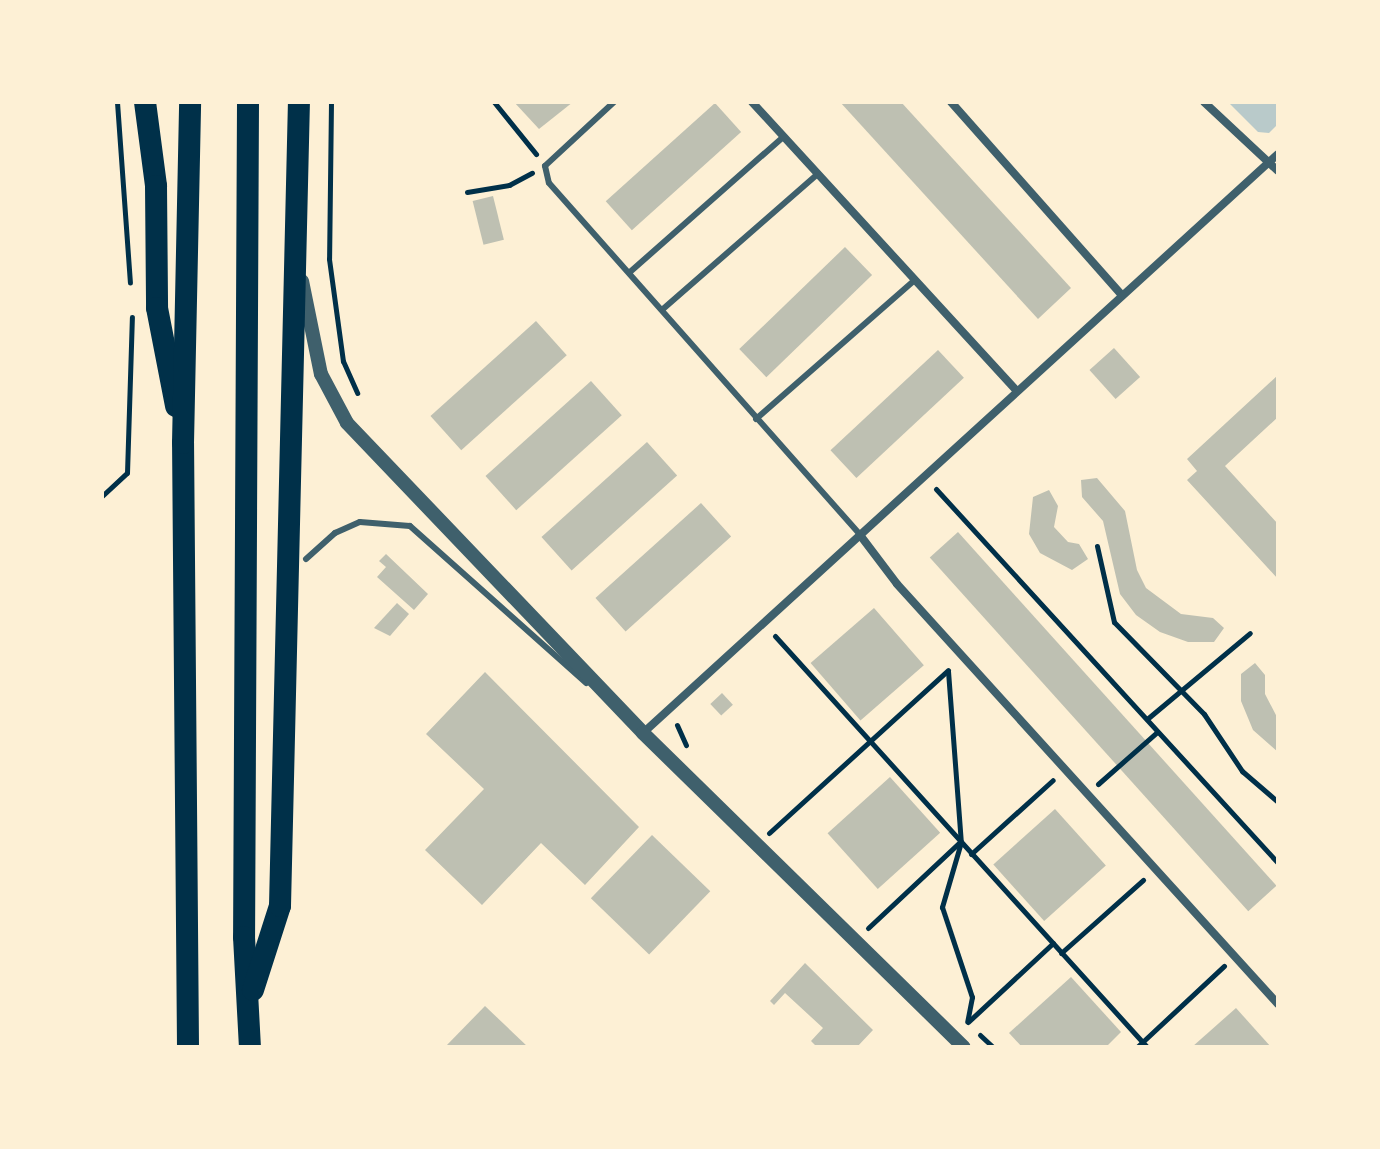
<!DOCTYPE html>
<style>
body{margin:0}
#map{position:relative;width:1380px;height:1149px;overflow:hidden;background:#fdf0d5;font-family:"IBM Plex Sans",sans-serif}
div>[style]{position:absolute}
[style*='--x']{left:calc(var(--x)*1px);top:calc(var(--y)*1px);width:calc(var(--w)*1px);rotate:calc(var(--a)*1deg)}
.green>*{inset:0;background:#b9caca}
.building>*{inset:0;background:#bec0b2;transform-origin:0 0}
.path>*{height:5px;margin:-2.5px;padding:0 2.5px;transform-origin:2.5px;border-radius:2.5px;background:#003049}
.service>*{height:6px;margin:-3px;padding:0 3px;transform-origin:3px;border-radius:3px;background:#3f606c}
.minor>*{height:8px;margin:-4px;padding:0 4px;transform-origin:4px;border-radius:4px;background:#3f606c}
.tertiary>*{height:14px;margin:-7px;padding:0 7px;transform-origin:7px;border-radius:7px;background:#3f606c}
.motorway>*{height:22px;margin:-11px;padding:0 11px;transform-origin:11px;border-radius:11px;background:#003049}
span{translate:-50% -50%;white-space:nowrap;text-align:center;line-height:1.15;-webkit-text-stroke:8px #fdf0d5;paint-order:stroke}
.frame{position:absolute;inset:0;border:104px solid #fdf0d5;pointer-events:none}
</style>
<div id="map">
<div class="green">
<i style="clip-path:polygon(1228px 102px,1278px 102px,1278px 124px,1269px 133px,1258px 132px)"></i>
</div>
<div class="building">
<i style="clip-path:polygon(514px 102px,573px 102px,539px 129px)"></i>
<i style="clip-path:polygon(840px 102px,901px 102px,1071px 288px,1038px 319px)"></i>
<i style="left:715px;top:103px;width:39px;height:147px;rotate:48deg"></i>
<i style="left:493px;top:196px;width:45px;height:21px;rotate:76deg"></i>
<i style="left:845px;top:247px;width:39px;height:147px;rotate:46deg"></i>
<i style="left:536px;top:321px;width:46px;height:142px;rotate:48deg"></i>
<i style="left:1114px;top:348px;width:39px;height:33px;rotate:48deg"></i>
<i style="left:938px;top:350px;width:38px;height:147px;rotate:47deg"></i>
<i style="clip-path:polygon(1278px 375px,1278px 417px,1225px 466px,1278px 524px,1278px 579px,1187px 480px,1197px 471px,1187px 459px)"></i>
<i style="left:591px;top:381px;width:46px;height:142px;rotate:48deg"></i>
<i style="left:647px;top:442px;width:45px;height:142px;rotate:48deg"></i>
<i style="clip-path:polygon(1097px 478px,1125px 511px,1137px 570px,1146px 588px,1181px 614px,1213px 618px,1224px 628px,1214px 642px,1188px 642px,1160px 632px,1136px 615px,1120px 594px,1103px 521px,1082px 497px,1081px 480px)"></i>
<i style="clip-path:polygon(1049px 490px,1058px 506px,1054px 527px,1068px 542px,1079px 544px,1088px 559px,1072px 570px,1040px 553px,1029px 534px,1033px 497px)"></i>
<i style="left:701px;top:503px;width:45px;height:142px;rotate:48deg"></i>
<i style="left:958px;top:532px;width:476px;height:38px;rotate:48deg"></i>
<i style="clip-path:polygon(386px 554px,428px 594px,414px 610px,377px 577px,386px 567px,379px 561px)"></i>
<i style="clip-path:polygon(397px 603px,409px 614px,390px 636px,374px 628px)"></i>
<i style="left:874px;top:608px;width:76px;height:84px;rotate:49deg"></i>
<i style="clip-path:polygon(1255px 663px,1265px 675px,1265px 694px,1278px 719px,1278px 752px,1253px 730px,1241px 701px,1241px 674px)"></i>
<i style="clip-path:polygon(485px 672px,639px 827px,585px 885px,541px 843px,482px 905px,425px 850px,484px 789px,426px 734px)"></i>
<i style="left:722px;top:693px;width:16px;height:16px;rotate:47deg"></i>
<i style="left:890px;top:777px;width:75px;height:84px;rotate:48deg"></i>
<i style="left:1055px;top:809px;width:76px;height:83px;rotate:48deg"></i>
<i style="left:652px;top:835px;width:81px;height:88px;rotate:44deg"></i>
<i style="clip-path:polygon(805px 963px,873px 1030px,857px 1047px,817px 1047px,811px 1041px,823px 1028px,785px 993px,774px 1005px,770px 1001px)"></i>
<i style="clip-path:polygon(1071px 977px,1121px 1032px,1106px 1047px,1022px 1047px,1009px 1033px)"></i>
<i style="clip-path:polygon(485px 1006px,528px 1047px,445px 1047px)"></i>
<i style="clip-path:polygon(1236px 1008px,1271px 1047px,1192px 1047px)"></i>
</div>
<div class="path">
<i style="--x:117;--y:102;--w:181;--a:85.9"></i>
<i style="--x:331;--y:102;--w:157;--a:90.7"></i>
<i style="--x:329;--y:259;--w:103;--a:82.2"></i>
<i style="--x:343;--y:361;--w:35;--a:66"></i>
<i style="--x:494;--y:102;--w:67;--a:51.1"></i>
<i style="--x:467;--y:192;--w:43;--a:-9.5"></i>
<i style="--x:509;--y:185;--w:26;--a:-28"></i>
<i style="--x:936;--y:489;--w:507;--a:47.56"></i>
<i style="--x:102;--y:496;--w:34;--a:-43"></i>
<i style="--x:127;--y:473;--w:156;--a:-88.2"></i>
<i style="--x:1097;--y:546;--w:78;--a:77.4"></i>
<i style="--x:1114;--y:622;--w:129;--a:45.6"></i>
<i style="--x:1204;--y:714;--w:69;--a:56.3"></i>
<i style="--x:1242;--y:771;--w:48;--a:40.7"></i>
<i style="--x:775;--y:636;--w:554;--a:47.85"></i>
<i style="--x:948;--y:671;--w:171;--a:85.7"></i>
<i style="--x:961;--y:842;--w:68;--a:106.3"></i>
<i style="--x:942;--y:907;--w:95;--a:71.6"></i>
<i style="--x:972;--y:997;--w:25;--a:101"></i>
<i style="--x:1147;--y:719;--w:134;--a:-39.9"></i>
<i style="--x:677;--y:725;--w:22;--a:66"></i>
<i style="--x:1098;--y:784;--w:79;--a:-41.4"></i>
<i style="--x:769;--y:833;--w:242;--a:-42.3"></i>
<i style="--x:971;--y:854;--w:110;--a:-42.1"></i>
<i style="--x:868;--y:928;--w:126;--a:-43.1"></i>
<i style="--x:1061;--y:953;--w:110;--a:-41.7"></i>
<i style="--x:968;--y:1022;--w:116;--a:-42.9"></i>
<i style="--x:980;--y:1035;--w:18;--a:43"></i>
<i style="--x:1137;--y:1047;--w:119;--a:-43"></i>
</div>
<div class="service">
<i style="--x:614;--y:102;--w:94;--a:137.2"></i>
<i style="--x:545;--y:166;--w:17;--a:77"></i>
<i style="--x:549;--y:183;--w:470;--a:48.5"></i>
<i style="--x:630;--y:272;--w:205;--a:-41.4"></i>
<i style="--x:663;--y:309;--w:206;--a:-41.1"></i>
<i style="--x:756;--y:419;--w:211;--a:-41.2"></i>
<i style="--x:306;--y:559;--w:39;--a:-42"></i>
<i style="--x:335;--y:533;--w:27;--a:-24"></i>
<i style="--x:360;--y:522;--w:50;--a:4.6"></i>
<i style="--x:410;--y:526;--w:236;--a:41.7"></i>
</div>
<div class="minor">
<i style="--x:752;--y:102;--w:389;--a:47.5"></i>
<i style="--x:951;--y:102;--w:256;--a:48.5"></i>
<i style="--x:1204;--y:102;--w:101;--a:43"></i>
<i style="--x:860;--y:535;--w:61;--a:52.9"></i>
<i style="--x:897;--y:584;--w:567;--a:47.79"></i>
<i style="--x:643;--y:733;--w:859;--a:-42.36"></i>
</div>
<div class="tertiary">
<i style="--x:302;--y:281;--w:95;--a:78.5"></i>
<i style="--x:321;--y:374;--w:55;--a:62"></i>
<i style="--x:347;--y:423;--w:429;--a:46.3"></i>
<i style="--x:643;--y:733;--w:449;--a:44.4"></i>
</div>
<div class="motorway">
<i style="--x:145;--y:102;--w:85;--a:82.5"></i>
<i style="--x:156;--y:186;--w:122;--a:89.5"></i>
<i style="--x:157;--y:308;--w:100;--a:79"></i>
<i style="--x:248;--y:102;--w:835;--a:90.27"></i>
<i style="--x:244;--y:937;--w:110;--a:86.9"></i>
<i style="--x:253;--y:990;--w:88;--a:-72.2"></i>
<i style="--x:280;--y:906;--w:804;--a:-88.65"></i>
<i style="--x:188;--y:1047;--w:604;--a:-90.47"></i>
<i style="--x:183;--y:443;--w:341;--a:-88.8"></i>
</div>
<div class="frame"></div>
</div>
